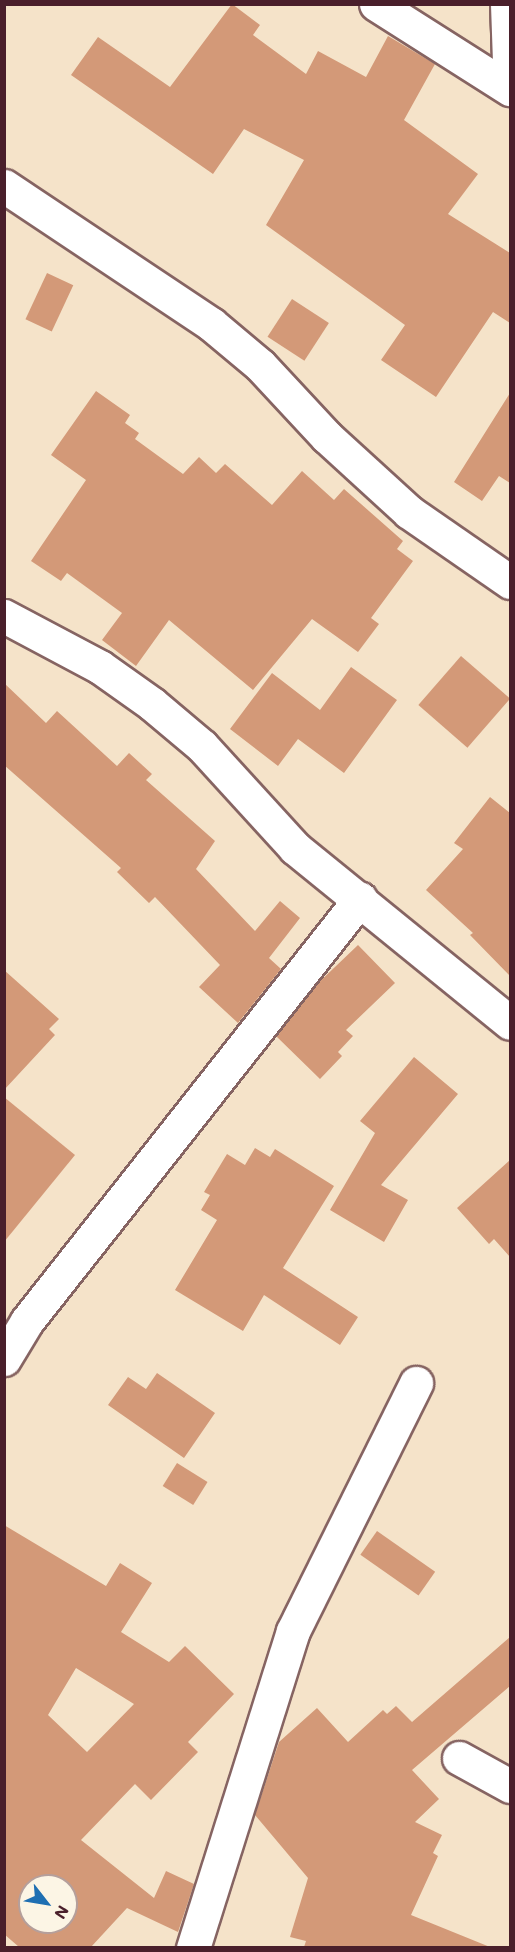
<!DOCTYPE html>
<style>
body{margin:0}
#map{position:relative;width:515px;height:1952px;overflow:hidden;background:#f5e3c9;font-family:Mali,sans-serif}
div>[style]{position:absolute}
[style*='--x']{left:calc(var(--x)*1px);top:calc(var(--y)*1px);width:calc(var(--w)*1px);rotate:calc(var(--a)*1deg)}
.building>*{inset:0;background:#d39978;transform-origin:0 0}
.roads{filter:drop-shadow(2px 0 #866462) drop-shadow(-2px 0 #866462) drop-shadow(0 2px #866462) drop-shadow(0 -2px #866462)}
.street>*{height:33px;margin:-16.5px;padding:0 16.5px;transform-origin:16.5px;border-radius:16.5px;background:#fff}
span{translate:-50% -50%;white-space:nowrap;text-align:center;line-height:1.15;-webkit-text-stroke:5px #fcf5e5;paint-order:stroke}
.frame{position:absolute;inset:0;border:6px solid #4a1f2b;pointer-events:none}
.north{position:absolute;left:18px;top:1874px;width:60px;height:60px;box-sizing:border-box;background:#fcf5e5;border:2px solid #b59f9b;border-radius:50%;rotate:121deg;font-size:16px;font-weight:700;line-height:24px;text-align:center;color:#4a1f2b}
.north::after{content:'';display:block;margin:auto;width:21px;height:27px;background:#1f6fb2;clip-path:polygon(50% 0,100% 100%,50% 72%,0 100%)}
</style>
<div id="map">
<div class="building">
<i style="clip-path:polygon(232px 4px,260px 25px,253px 35px,306px 74px,318px 51px,366px 77px,388px 36px,435px 64px,404px 120px,478px 174px,448px 214px,510px 253px,510px 323px,493px 312px,436px 397px,381px 360px,405px 325px,266px 225px,304px 160px,244px 129px,213px 174px,71px 75px,98px 37px,170px 87px)"></i>
<i style="left:47px;top:273px;width:29px;height:51px;rotate:25deg"></i>
<i style="left:292px;top:299px;width:44px;height:45px;rotate:33deg"></i>
<i style="clip-path:polygon(96px 391px,130px 415px,125px 423px,139px 433px,135px 439px,183px 474px,199px 457px,216px 473px,225px 464px,272px 505px,302px 471px,334px 500px,344px 489px,403px 541px,397px 549px,413px 561px,371px 618px,379px 624px,358px 652px,312px 619px,253px 690px,169px 620px,136px 666px,102px 640px,122px 613px,67px 573px,61px 581px,31px 561px,86px 480px,51px 455px)"></i>
<i style="clip-path:polygon(510px 393px,510px 483px,499px 476px,482px 501px,454px 482px)"></i>
<i style="left:461px;top:656px;width:65px;height:65px;rotate:41deg"></i>
<i style="clip-path:polygon(351px 667px,397px 700px,344px 773px,298px 739px,278px 766px,230px 729px,272px 673px,320px 710px)"></i>
<i style="clip-path:polygon(4px 683px,46px 723px,57px 711px,117px 766px,129px 753px,152px 774px,146px 780px,215px 841px,196px 869px,255px 931px,280px 901px,300px 918px,269px 958px,281px 969px,238px 1023px,199px 987px,220px 965px,155px 897px,149px 903px,117px 872px,121px 868px,4px 765px)"></i>
<i style="clip-path:polygon(490px 797px,510px 813px,510px 976px,470px 935px,473px 933px,426px 890px,463px 849px,454px 843px)"></i>
<i style="clip-path:polygon(358px 945px,395px 983px,346px 1030px,353px 1036px,338px 1052px,342px 1056px,320px 1079px,276px 1036px,313px 988px)"></i>
<i style="clip-path:polygon(4px 970px,59px 1019px,49px 1029px,55px 1035px,4px 1090px)"></i>
<i style="clip-path:polygon(414px 1057px,458px 1094px,381px 1185px,408px 1200px,384px 1242px,330px 1210px,375px 1133px,360px 1121px)"></i>
<i style="clip-path:polygon(4px 1097px,75px 1155px,4px 1242px)"></i>
<i style="clip-path:polygon(255px 1148px,270px 1157px,275px 1149px,334px 1186px,283px 1268px,358px 1317px,340px 1345px,264px 1295px,243px 1331px,175px 1290px,217px 1220px,201px 1210px,210px 1195px,204px 1192px,227px 1154px,245px 1165px)"></i>
<i style="clip-path:polygon(510px 1160px,510px 1257px,494px 1239px,489px 1244px,457px 1208px)"></i>
<i style="clip-path:polygon(157px 1373px,215px 1413px,184px 1458px,108px 1405px,128px 1377px,146px 1389px)"></i>
<i style="left:177px;top:1463px;width:36px;height:27px;rotate:32deg"></i>
<i style="clip-path:polygon(evenodd,4px 1525px,106px 1586px,120px 1563px,152px 1583px,121px 1632px,169px 1662px,185px 1646px,234px 1694px,188px 1742px,198px 1752px,151px 1800px,135px 1784px,81px 1840px,154px 1898px,166px 1871px,194px 1884px,178px 1932px,127px 1908px,91px 1947px,19px 1947px,4px 1934px,4px 1525px,76px 1668px,134px 1704px,87px 1752px,48px 1715px,76px 1668px,4px 1525px,30px 1886px,66px 1886px,66px 1922px,30px 1922px,30px 1886px)"></i>
<i style="left:377px;top:1531px;width:71px;height:29px;rotate:35deg"></i>
<i style="clip-path:polygon(510px 1637px,510px 1686px,412px 1770px,439px 1799px,415px 1822px,442px 1835px,433px 1853px,438px 1856px,411px 1915px,490px 1947px,304px 1947px,306px 1941px,290px 1937px,308px 1878px,255px 1815px,279px 1742px,317px 1708px,348px 1742px,383px 1710px,387px 1714px,396px 1706px,412px 1722px)"></i>
</div>
<div class="roads">
<div class="street">
<i style="--x:376;--y:4;--w:159;--a:32.4"></i>
<i style="--x:507;--y:4;--w:84;--a:88"></i>
<i style="--x:4;--y:186;--w:249;--a:33.7"></i>
<i style="--x:211;--y:324;--w:64;--a:39.9"></i>
<i style="--x:260;--y:365;--w:98;--a:47.1"></i>
<i style="--x:327;--y:437;--w:111;--a:42.4"></i>
<i style="--x:409;--y:512;--w:123;--a:34.7"></i>
<i style="--x:4;--y:616;--w:109;--a:28"></i>
<i style="--x:100;--y:667;--w:64;--a:35.4"></i>
<i style="--x:152;--y:704;--w:65;--a:40"></i>
<i style="--x:202;--y:746;--w:138;--a:47.6"></i>
<i style="--x:295;--y:848;--w:277;--a:39.1"></i>
<i style="--x:4;--y:1359;--w:44;--a:-58.8"></i>
<i style="--x:27;--y:1321;--w:538;--a:-51.72"></i>
<i style="--x:459;--y:1758;--w:58;--a:28.8"></i>
<i style="--x:193;--y:1948;--w:332;--a:-72.5"></i>
<i style="--x:293;--y:1631;--w:277;--a:-63.6"></i>
</div>
</div>
<div class="frame"></div>
<div class="north">N</div>
</div>
